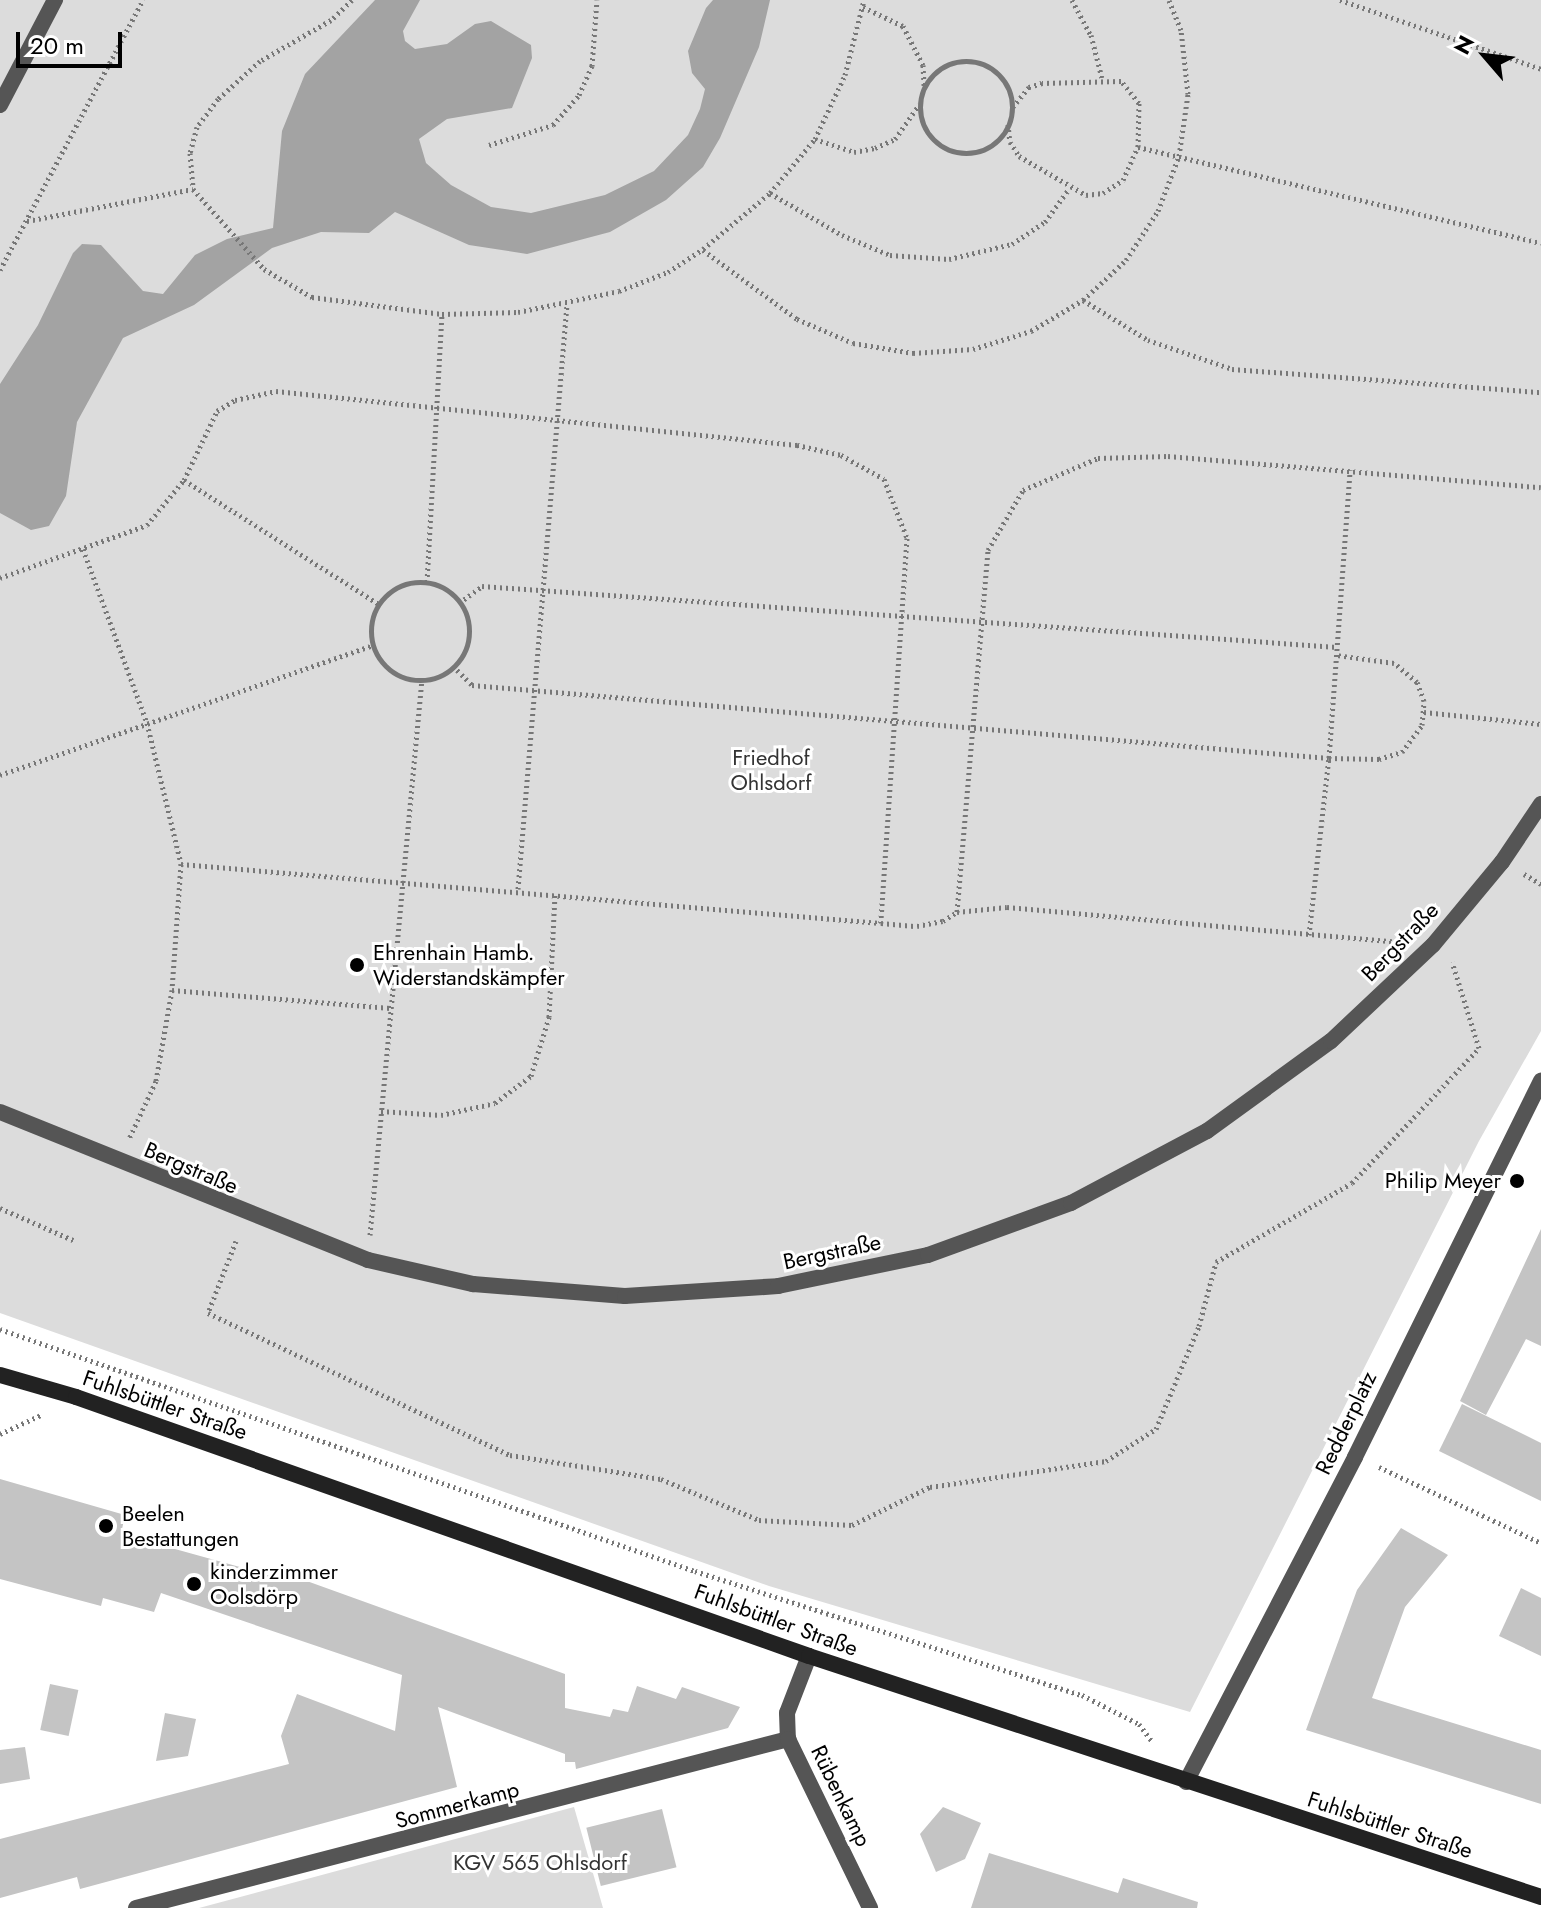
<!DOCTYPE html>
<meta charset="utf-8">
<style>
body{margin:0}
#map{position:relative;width:1541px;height:1908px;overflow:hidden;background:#fff;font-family:Jost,sans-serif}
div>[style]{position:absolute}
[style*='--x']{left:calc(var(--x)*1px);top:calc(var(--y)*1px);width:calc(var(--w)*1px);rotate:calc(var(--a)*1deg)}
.green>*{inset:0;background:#dcdcdc}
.water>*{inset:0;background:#a3a3a3}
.building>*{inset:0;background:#c4c4c4;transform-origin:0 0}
.path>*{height:5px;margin-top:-2.5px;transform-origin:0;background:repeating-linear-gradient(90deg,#777 0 2px,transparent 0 6px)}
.path>.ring{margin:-2.5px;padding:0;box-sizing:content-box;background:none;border:5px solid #777;border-radius:50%}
.minor>*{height:16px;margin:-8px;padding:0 8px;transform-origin:8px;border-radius:8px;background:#555}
.tertiary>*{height:16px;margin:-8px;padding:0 8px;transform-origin:8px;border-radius:8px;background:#555}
.secondary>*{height:16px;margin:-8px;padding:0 8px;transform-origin:8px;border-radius:8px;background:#222}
.dots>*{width:22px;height:22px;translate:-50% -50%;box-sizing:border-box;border:4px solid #fff;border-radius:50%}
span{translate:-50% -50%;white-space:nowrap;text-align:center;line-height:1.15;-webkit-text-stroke:6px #fff;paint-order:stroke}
.park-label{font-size:22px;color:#333}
.street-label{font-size:22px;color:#000}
.poi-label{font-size:22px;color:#000}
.left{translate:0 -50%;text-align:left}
.right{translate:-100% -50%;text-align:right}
.north{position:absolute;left:1445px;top:16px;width:80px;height:80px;-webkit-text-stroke:6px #fff;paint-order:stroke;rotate:298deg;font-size:22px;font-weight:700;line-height:32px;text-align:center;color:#000}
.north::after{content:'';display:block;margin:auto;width:28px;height:36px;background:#000;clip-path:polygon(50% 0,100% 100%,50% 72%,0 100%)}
.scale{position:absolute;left:16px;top:32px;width:106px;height:36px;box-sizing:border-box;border:4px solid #000;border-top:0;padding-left:10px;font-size:24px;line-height:28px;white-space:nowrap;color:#000;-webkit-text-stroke:6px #fff;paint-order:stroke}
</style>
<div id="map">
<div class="green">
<i style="clip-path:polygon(0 0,1541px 0,1541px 1031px,1479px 1141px,1190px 1712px,769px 1586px,0 1313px)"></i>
<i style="clip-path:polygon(574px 1807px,603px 1908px,199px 1908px)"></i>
</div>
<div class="water">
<i style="clip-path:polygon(375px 0,420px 0,403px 31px,405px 41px,415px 49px,447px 44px,475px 24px,491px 21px,531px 45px,532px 58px,512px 108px,447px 119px,419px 139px,426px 163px,451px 185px,491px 207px,531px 213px,605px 195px,654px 171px,688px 135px,700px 109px,705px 89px,692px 73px,688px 51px,706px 8px,713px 0,770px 0,759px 47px,720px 138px,703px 167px,666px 200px,610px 232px,527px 254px,469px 245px,395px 212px,369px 233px,321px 232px,272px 248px,194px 305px,123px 338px,77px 422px,66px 496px,49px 526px,31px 530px,0 513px,0 384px,38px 325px,73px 253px,82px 244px,101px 245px,143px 291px,163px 294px,195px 255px,227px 239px,273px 228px,282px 131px,305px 74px)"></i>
</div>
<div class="building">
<i style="clip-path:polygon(1541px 1229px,1541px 1346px,1526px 1339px,1486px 1415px,1460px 1401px)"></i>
<i style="clip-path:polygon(1462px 1404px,1541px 1443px,1541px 1501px,1439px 1451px)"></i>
<i style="clip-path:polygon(0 1479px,125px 1515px,121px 1534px,276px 1577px,279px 1571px,565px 1674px,565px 1708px,610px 1717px,613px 1709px,628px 1712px,637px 1686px,676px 1699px,682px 1687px,740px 1707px,728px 1728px,576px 1769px,575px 1762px,565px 1762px,565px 1754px,438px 1707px,457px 1787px,80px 1889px,77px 1877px,0 1898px,0 1839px,289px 1764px,281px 1736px,297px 1694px,395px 1731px,402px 1675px,161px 1593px,154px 1612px,103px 1598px,101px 1606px,0 1579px)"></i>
<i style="clip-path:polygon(1401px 1528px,1448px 1555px,1405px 1607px,1372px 1698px,1541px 1750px,1541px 1804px,1306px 1730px,1357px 1590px)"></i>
<i style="clip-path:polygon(1521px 1588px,1541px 1598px,1541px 1656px,1499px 1636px)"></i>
<i style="left:50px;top:1684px;width:29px;height:47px;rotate:12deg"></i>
<i style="clip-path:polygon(165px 1713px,196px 1719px,188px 1756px,156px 1761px)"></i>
<i style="clip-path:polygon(25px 1747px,30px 1779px,0 1784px,0 1750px)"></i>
<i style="clip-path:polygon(943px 1807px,981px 1823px,965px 1859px,936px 1872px,920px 1834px)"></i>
<i style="left:662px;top:1809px;width:60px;height:78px;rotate:76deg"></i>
<i style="clip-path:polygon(989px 1853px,1118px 1893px,1123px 1878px,1198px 1902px,1197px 1908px,971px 1908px)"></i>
</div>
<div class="path">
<i style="--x:352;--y:0;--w:29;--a:136"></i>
<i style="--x:331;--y:20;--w:82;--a:150"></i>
<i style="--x:260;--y:61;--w:57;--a:137.9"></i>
<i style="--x:218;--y:99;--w:35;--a:127"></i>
<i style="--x:197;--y:127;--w:27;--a:105"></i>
<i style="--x:190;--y:153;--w:36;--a:85"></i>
<i style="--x:193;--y:189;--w:107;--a:48.4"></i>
<i style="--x:264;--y:269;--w:56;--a:30.3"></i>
<i style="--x:312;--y:297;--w:131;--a:7.5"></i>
<i style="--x:442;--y:314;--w:76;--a:-1.5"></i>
<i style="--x:518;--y:312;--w:103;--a:-11.7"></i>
<i style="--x:619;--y:291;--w:53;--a:-21.2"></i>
<i style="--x:668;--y:272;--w:42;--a:-33.3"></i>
<i style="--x:703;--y:249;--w:87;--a:-39.9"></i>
<i style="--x:770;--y:193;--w:70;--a:-50.2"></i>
<i style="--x:815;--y:139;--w:71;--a:-64.9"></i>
<i style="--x:845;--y:75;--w:77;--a:-75.8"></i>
<i style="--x:1072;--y:0;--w:40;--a:62"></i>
<i style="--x:1091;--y:35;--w:44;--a:75.7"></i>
<i style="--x:1340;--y:0;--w:213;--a:18.9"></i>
<i style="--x:863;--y:7;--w:44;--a:25.4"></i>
<i style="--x:903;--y:26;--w:44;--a:62.9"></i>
<i style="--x:923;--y:65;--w:21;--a:87"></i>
<i class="ring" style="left:920px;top:61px;width:87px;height:87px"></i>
<i style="--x:1008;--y:124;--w:18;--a:84"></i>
<i style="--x:1010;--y:142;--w:17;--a:57"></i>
<i style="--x:1019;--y:156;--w:78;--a:30.2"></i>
<i style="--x:1086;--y:195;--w:17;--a:-7"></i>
<i style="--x:1103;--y:193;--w:24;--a:-33"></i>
<i style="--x:1123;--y:180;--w:36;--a:-66"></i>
<i style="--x:1138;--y:147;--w:44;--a:-88.7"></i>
<i style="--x:1139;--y:103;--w:28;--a:-129"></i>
<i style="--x:1121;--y:81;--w:79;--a:178.5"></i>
<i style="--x:1042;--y:83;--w:14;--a:163"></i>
<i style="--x:1029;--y:87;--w:27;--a:129"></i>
<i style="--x:815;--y:139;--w:41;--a:18.4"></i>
<i style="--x:854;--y:152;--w:21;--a:-11"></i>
<i style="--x:875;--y:148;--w:22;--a:-24"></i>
<i style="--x:895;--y:139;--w:42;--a:-54.8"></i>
<i style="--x:489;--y:145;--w:67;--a:-17.4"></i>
<i style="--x:553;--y:125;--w:40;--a:-49"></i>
<i style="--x:579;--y:95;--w:32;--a:-66"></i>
<i style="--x:592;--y:66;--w:66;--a:-85.7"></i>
<i style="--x:1138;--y:147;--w:414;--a:13.4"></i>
<i style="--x:770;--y:193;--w:83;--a:30.3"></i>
<i style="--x:842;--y:235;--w:52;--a:22.6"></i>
<i style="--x:890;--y:255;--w:59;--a:3.9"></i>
<i style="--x:949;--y:259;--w:65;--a:-13.4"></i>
<i style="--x:1012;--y:244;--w:40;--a:-34"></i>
<i style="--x:1045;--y:222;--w:41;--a:-54"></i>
<i style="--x:27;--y:221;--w:169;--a:-10.9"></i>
<i style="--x:703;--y:250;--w:117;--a:36.3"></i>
<i style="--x:797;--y:319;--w:61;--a:23.2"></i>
<i style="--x:853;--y:343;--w:61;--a:9.5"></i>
<i style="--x:913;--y:353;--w:60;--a:-3.8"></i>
<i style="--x:973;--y:349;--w:61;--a:-17.2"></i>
<i style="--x:1031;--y:331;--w:61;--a:-30.8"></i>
<i style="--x:1083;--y:300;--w:59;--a:-42.9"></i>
<i style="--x:1126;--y:260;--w:59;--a:-56.9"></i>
<i style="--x:1158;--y:211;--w:59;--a:-69.1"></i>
<i style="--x:1179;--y:156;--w:63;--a:-81.7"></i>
<i style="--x:1188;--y:94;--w:64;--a:-96.2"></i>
<i style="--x:1181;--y:30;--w:32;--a:-112"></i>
<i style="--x:0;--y:270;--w:306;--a:-62.1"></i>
<i style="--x:1083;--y:300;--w:76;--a:31.6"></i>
<i style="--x:1148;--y:340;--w:89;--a:19"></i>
<i style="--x:1232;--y:369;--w:310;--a:4.3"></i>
<i style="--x:184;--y:480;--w:231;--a:32.5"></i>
<i style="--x:83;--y:549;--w:185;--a:69.8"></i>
<i style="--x:147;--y:723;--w:145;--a:76.4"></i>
<i style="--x:181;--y:864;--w:126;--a:94.1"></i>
<i style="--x:172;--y:990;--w:92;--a:100"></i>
<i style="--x:156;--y:1081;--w:64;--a:115"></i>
<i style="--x:0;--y:578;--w:156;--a:-19.8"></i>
<i style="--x:147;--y:525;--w:58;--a:-50.6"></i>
<i style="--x:184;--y:480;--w:76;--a:-64.4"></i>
<i style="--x:217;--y:411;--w:21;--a:-31"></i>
<i style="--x:235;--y:400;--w:42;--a:-12.4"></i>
<i style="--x:276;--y:391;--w:524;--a:5.92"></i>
<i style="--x:797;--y:445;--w:45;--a:12.8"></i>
<i style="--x:841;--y:455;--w:49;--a:29.2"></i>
<i style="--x:884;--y:479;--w:63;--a:68.7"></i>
<i style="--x:907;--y:538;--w:386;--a:93.9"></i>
<i style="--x:427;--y:582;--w:268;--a:-86.8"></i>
<i class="ring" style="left:371px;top:582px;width:93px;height:93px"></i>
<i style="--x:459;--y:603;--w:29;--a:-36"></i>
<i style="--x:482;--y:586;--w:857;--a:4.08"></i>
<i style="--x:453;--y:666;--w:27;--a:45"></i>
<i style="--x:472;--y:685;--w:860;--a:4.87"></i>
<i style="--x:1329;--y:758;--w:50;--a:1.1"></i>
<i style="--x:1379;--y:759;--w:24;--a:-17"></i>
<i style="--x:1402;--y:752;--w:34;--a:-53"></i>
<i style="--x:1422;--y:725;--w:24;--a:-85"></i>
<i style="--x:1424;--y:701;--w:20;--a:-110"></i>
<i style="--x:1417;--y:682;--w:30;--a:-140"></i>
<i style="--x:1394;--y:663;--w:59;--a:-172.1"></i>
<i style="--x:1424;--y:712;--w:118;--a:5.9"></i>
<i style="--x:0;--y:775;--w:395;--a:-19.2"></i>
<i style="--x:181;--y:864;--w:702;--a:4.82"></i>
<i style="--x:881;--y:923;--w:36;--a:5"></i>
<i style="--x:917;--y:926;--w:26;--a:-11"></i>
<i style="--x:943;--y:921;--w:17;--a:-33"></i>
<i style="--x:957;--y:912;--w:50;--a:-5.7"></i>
<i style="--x:1007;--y:907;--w:395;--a:5.1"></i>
<i style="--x:1524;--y:874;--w:20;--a:30"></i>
<i style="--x:518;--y:889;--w:587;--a:-85.21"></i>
<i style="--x:957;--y:912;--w:363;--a:-85.1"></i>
<i style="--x:988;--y:550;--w:69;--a:-59.7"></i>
<i style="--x:1023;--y:490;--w:82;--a:-23.1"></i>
<i style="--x:1098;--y:458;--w:70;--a:-1.6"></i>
<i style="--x:1168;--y:456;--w:374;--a:4.8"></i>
<i style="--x:1309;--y:935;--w:178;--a:-83.6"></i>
<i style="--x:1329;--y:758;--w:289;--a:-85.8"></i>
<i style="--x:172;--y:990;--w:219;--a:4.7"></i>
<i style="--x:381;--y:1111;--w:60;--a:3.8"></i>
<i style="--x:441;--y:1115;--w:55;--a:-12.5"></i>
<i style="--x:495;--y:1103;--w:45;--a:-36.9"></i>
<i style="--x:531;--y:1076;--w:62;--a:-73"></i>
<i style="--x:549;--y:1017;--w:123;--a:-87.2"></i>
<i style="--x:0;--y:1208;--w:80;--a:23.7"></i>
<i style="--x:370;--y:1235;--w:558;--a:-84.66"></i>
<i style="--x:236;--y:1241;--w:77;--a:111.3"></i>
<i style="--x:208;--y:1313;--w:334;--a:25.2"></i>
<i style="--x:510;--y:1455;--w:153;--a:9"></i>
<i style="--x:661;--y:1479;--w:106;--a:22.7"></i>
<i style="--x:759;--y:1520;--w:93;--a:3.1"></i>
<i style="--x:852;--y:1525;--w:87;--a:-26"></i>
<i style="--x:930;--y:1487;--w:178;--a:-8.4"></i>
<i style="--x:1106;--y:1461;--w:59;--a:-32.6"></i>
<i style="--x:1156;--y:1429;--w:112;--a:-67.3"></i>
<i style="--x:1199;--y:1326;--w:66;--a:-75.1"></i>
<i style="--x:1216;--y:1262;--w:157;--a:-30.2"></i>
<i style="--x:1352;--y:1183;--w:185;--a:-46.7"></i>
<i style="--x:1479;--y:1048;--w:90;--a:-107.4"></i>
<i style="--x:0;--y:1329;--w:736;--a:19.2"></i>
<i style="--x:695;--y:1571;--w:406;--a:17.8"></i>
<i style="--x:1082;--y:1695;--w:64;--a:27"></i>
<i style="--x:1139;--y:1724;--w:21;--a:53"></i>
<i style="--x:0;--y:1434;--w:47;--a:-24.9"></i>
<i style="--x:1379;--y:1467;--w:179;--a:25.1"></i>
</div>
<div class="minor">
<i style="--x:0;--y:105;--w:119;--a:-62.4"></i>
<i style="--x:0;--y:1112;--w:397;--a:21.9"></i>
<i style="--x:368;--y:1260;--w:108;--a:12.9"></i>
<i style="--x:473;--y:1284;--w:152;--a:4.5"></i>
<i style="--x:625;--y:1296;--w:153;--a:-3.7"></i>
<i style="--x:778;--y:1286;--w:153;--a:-11.7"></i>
<i style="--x:928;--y:1255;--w:152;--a:-20"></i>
<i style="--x:1071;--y:1203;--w:154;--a:-27.9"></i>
<i style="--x:1207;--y:1131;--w:153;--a:-36"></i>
<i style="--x:1331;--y:1041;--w:140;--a:-43.3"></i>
<i style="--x:1433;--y:945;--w:108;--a:-50.3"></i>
<i style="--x:1502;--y:862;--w:70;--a:-56.1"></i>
<i style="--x:1186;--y:1782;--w:366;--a:-62.5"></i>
<i style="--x:1355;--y:1457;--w:420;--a:-63.7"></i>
<i style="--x:136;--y:1908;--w:674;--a:-14.53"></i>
</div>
<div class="tertiary">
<i style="--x:809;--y:1656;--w:61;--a:111.1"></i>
<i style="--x:787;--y:1713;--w:26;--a:88"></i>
<i style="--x:788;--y:1739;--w:188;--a:64.1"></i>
</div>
<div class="secondary">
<i style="--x:0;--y:1375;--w:79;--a:16.1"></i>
<i style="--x:76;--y:1397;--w:777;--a:19.46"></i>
<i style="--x:809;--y:1656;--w:771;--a:18.22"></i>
</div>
<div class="dots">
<i style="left:357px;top:965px;background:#000"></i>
<i style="left:1517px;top:1181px;background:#000"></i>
<i style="left:106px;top:1526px;background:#000"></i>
<i style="left:194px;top:1584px;background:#000"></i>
</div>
<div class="park-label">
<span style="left:771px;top:770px">Friedhof<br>Ohlsdorf</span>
<span style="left:540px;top:1863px">KGV 565 Ohlsdorf</span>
</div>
<div class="street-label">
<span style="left:1400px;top:942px;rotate:-46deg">Bergstraße</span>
<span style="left:191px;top:1168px;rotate:23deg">Bergstraße</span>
<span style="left:832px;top:1252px;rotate:-12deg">Bergstraße</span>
<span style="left:165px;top:1405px;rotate:19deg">Fuhlsbüttler Straße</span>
<span style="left:1346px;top:1423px;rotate:-64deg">Redderplatz</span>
<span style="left:776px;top:1620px;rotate:20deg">Fuhlsbüttler Straße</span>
<span style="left:841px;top:1796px;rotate:64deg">Rübenkamp</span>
<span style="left:457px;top:1805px;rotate:-15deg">Sommerkamp</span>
<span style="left:1390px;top:1825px;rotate:18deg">Fuhlsbüttler Straße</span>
</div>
<div class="poi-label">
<span class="left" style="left:373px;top:965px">Ehrenhain Hamb.<br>Widerstandskämpfer</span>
<span class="right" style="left:1501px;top:1181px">Philip Meyer</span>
<span class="left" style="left:122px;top:1526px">Beelen<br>Bestattungen</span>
<span class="left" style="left:210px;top:1584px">kinderzimmer<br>Oolsdörp</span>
</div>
<div class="north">N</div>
<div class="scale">20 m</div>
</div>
